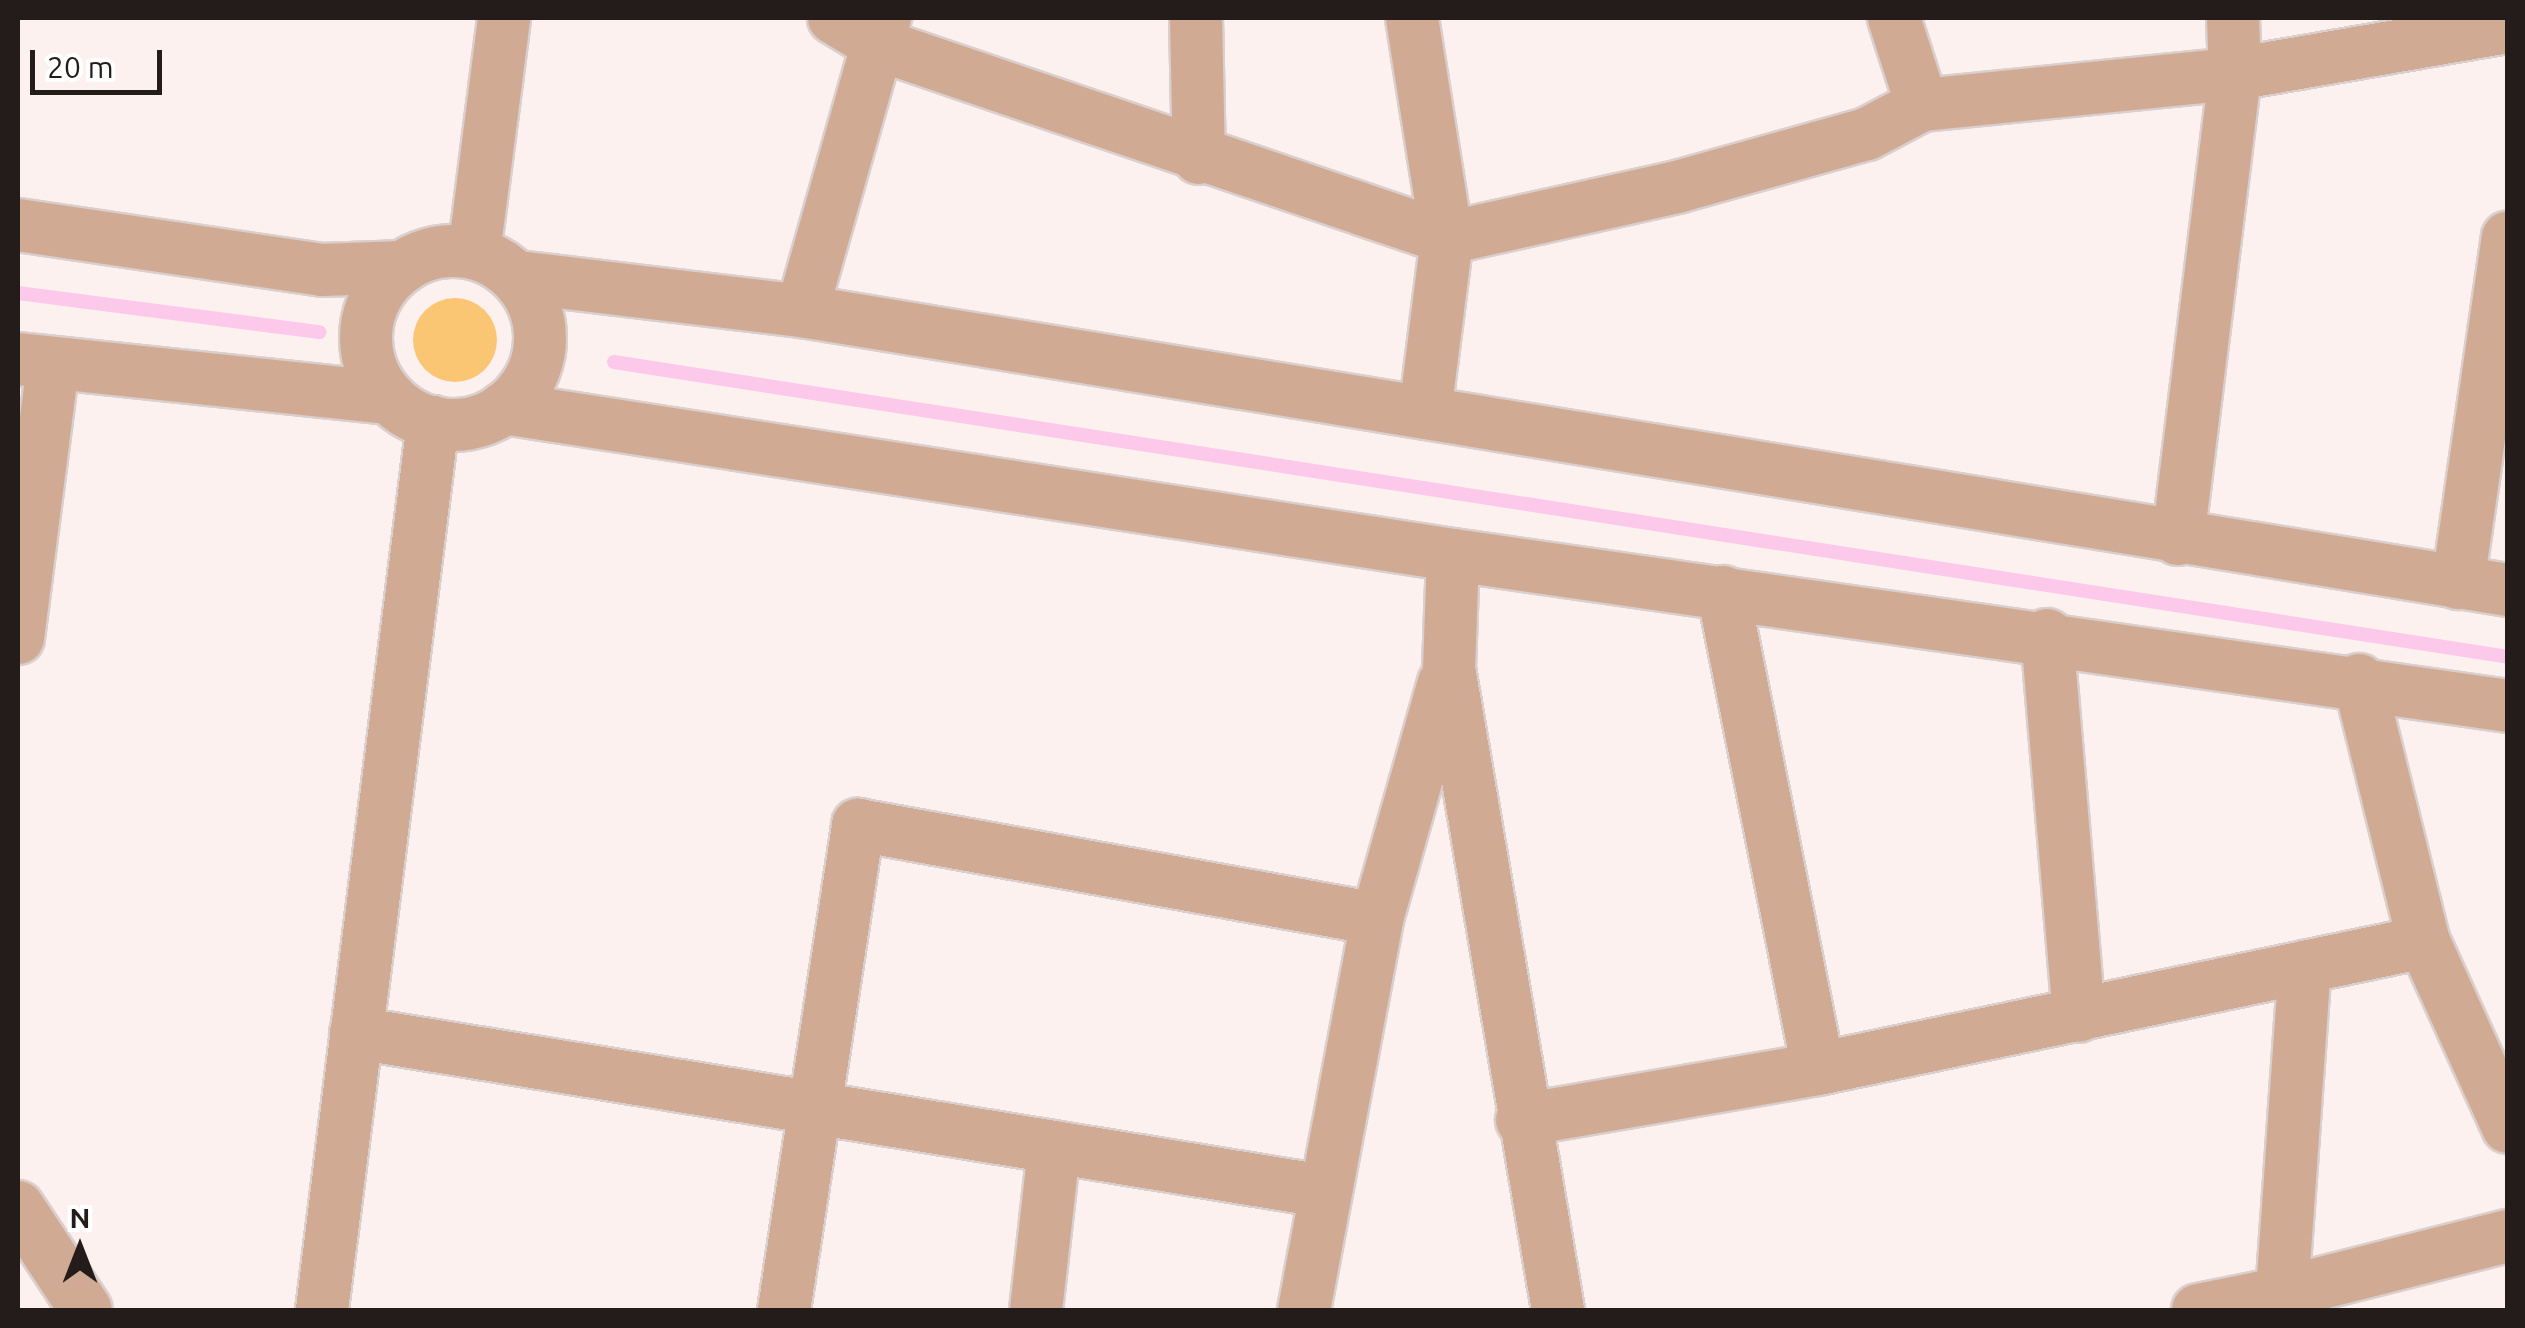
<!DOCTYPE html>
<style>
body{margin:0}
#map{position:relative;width:2525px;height:1328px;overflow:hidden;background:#fdf1ef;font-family:Ubuntu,sans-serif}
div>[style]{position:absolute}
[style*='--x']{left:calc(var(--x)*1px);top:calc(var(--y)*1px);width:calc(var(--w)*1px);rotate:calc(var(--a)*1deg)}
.green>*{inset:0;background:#fbc673}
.round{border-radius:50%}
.stream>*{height:14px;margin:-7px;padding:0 7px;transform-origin:7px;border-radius:7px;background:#fdc9eb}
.roads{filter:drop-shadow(2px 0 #dacfcd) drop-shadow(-2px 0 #dacfcd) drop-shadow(0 2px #dacfcd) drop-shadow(0 -2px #dacfcd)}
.minor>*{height:52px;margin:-26px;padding:0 26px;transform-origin:26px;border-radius:26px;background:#d0aa93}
.minor>.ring{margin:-26px;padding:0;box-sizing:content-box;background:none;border:52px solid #d0aa93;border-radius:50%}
span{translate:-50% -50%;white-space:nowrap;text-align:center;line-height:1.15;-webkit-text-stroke:8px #fff;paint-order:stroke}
.frame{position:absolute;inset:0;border:20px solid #231c1b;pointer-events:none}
.north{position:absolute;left:30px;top:1198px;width:100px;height:100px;-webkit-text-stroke:8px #fff;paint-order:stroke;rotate:0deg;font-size:28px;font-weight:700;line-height:40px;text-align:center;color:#231c1b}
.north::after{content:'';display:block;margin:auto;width:35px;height:45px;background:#231c1b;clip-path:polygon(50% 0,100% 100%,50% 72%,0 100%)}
.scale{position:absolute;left:30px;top:50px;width:132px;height:45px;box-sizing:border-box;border:5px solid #231c1b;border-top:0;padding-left:12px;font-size:30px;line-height:35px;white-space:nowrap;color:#231c1b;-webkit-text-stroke:8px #fff;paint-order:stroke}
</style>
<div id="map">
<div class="green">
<i class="round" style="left:413px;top:298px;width:84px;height:84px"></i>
</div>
<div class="stream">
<i style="--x:18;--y:293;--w:304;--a:7.4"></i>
<i style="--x:614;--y:362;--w:1917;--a:8.85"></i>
</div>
<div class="roads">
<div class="minor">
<i style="--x:834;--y:18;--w:50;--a:31.2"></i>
<i style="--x:877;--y:44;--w:602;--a:18.8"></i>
<i style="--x:1447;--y:238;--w:236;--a:-12.5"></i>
<i style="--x:1677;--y:187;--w:197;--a:-15.6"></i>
<i style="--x:1867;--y:134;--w:62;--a:-27.8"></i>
<i style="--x:1922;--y:105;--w:315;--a:-5.7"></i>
<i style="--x:2235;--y:74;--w:277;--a:-9.8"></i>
<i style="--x:1196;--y:18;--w:140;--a:88.8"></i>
<i style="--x:1412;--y:18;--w:223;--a:81"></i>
<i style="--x:1447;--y:238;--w:176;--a:97.2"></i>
<i style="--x:1894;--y:18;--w:91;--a:72.2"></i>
<i style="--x:18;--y:225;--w:307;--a:8.4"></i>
<i style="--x:322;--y:270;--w:81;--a:-2.1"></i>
<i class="ring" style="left:366px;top:251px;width:122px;height:122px"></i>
<i style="--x:474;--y:253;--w:237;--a:-82.7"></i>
<i style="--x:517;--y:277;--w:287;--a:6.8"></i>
<i style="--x:802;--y:311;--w:1729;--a:9.29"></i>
<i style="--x:802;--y:311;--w:305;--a:-74.2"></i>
<i style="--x:18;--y:359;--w:374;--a:6"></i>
<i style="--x:504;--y:408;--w:960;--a:8.81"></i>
<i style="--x:1453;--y:555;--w:1066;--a:8.15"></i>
<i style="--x:2178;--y:539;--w:468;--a:-83"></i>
<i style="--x:2235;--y:74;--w:56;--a:-92"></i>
<i style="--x:1453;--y:555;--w:113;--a:92"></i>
<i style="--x:1449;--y:668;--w:651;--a:80.36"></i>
<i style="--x:2458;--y:583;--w:349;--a:-81.8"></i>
<i style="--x:1723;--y:592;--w:486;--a:78.7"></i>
<i style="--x:2047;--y:635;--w:382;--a:85.2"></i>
<i style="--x:18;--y:638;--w:277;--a:-82.7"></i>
<i style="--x:2359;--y:680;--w:270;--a:76.1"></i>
<i style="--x:2424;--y:942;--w:203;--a:65.6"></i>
<i style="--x:356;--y:1033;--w:980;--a:9.28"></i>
<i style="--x:1522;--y:1120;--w:300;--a:-9.8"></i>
<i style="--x:1818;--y:1069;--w:619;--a:-11.84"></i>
<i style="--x:18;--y:1207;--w:123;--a:56.6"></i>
<i style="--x:322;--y:1310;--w:895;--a:-82.87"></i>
<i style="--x:784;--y:1310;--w:491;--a:-81.3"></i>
<i style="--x:858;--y:825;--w:527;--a:10.27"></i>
<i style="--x:1036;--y:1310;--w:161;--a:-83.6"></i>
<i style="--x:1304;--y:1310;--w:398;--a:-79.4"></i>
<i style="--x:1377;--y:919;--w:245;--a:-74.2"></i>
<i style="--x:2198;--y:1310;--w:86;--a:-11.4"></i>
<i style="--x:2282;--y:1293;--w:327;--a:-86"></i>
<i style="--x:2289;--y:1310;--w:18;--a:-112"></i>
<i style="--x:2282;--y:1293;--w:233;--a:-14.2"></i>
</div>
</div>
<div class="frame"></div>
<div class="north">N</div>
<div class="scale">20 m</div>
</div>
